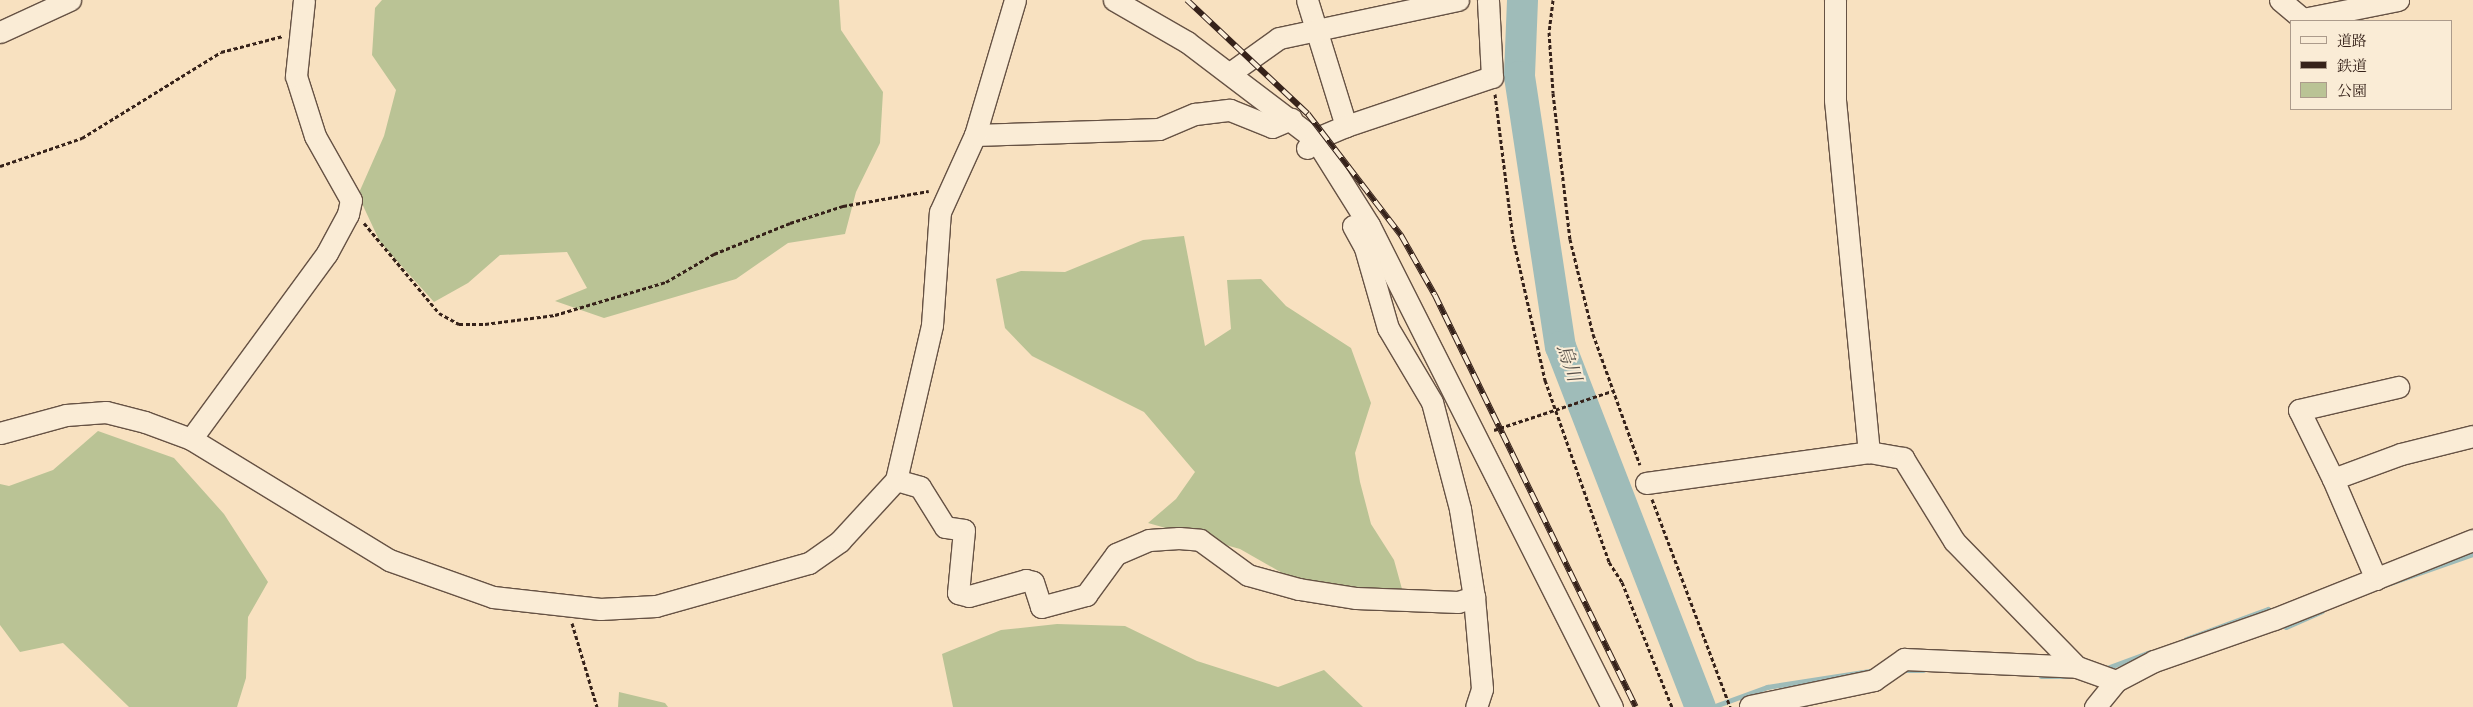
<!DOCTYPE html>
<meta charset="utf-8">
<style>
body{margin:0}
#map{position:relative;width:2473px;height:707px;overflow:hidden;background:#f8e1c0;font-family:Cardo,"Noto Serif JP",serif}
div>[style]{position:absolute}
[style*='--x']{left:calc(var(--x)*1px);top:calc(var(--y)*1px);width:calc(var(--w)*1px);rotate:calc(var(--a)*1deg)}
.green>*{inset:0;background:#bac395}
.stream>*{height:5px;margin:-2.5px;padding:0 2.5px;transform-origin:2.5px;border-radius:2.5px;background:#9fbcb9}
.river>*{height:31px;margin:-15.5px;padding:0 15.5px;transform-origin:15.5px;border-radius:15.5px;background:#9fbcb9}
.path>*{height:3px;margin-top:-1.5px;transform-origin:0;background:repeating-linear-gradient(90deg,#36221a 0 4px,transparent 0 6.5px)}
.roads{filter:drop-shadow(1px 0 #665244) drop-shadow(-1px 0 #665244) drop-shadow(0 1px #665244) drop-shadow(0 -1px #665244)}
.street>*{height:21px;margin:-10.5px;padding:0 10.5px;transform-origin:10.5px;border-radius:10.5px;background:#faecd6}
.rail>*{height:5.5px;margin-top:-2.75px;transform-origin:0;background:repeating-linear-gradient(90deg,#faecd6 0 11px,#36221a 0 22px);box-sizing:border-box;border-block:1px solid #36221a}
span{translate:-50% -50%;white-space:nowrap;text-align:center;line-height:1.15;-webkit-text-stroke:4px #faecd6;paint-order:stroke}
.water-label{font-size:19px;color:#56504a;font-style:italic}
.legend{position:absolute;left:2290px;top:20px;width:162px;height:90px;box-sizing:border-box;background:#faecd6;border:1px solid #ac9b8b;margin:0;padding:6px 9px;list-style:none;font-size:15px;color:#36221a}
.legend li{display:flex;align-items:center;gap:10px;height:25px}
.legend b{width:25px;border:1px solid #ac9b8b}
</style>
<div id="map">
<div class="green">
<i style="clip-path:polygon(382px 0,839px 0,841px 30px,883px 92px,880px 143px,856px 192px,845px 234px,788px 243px,736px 279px,604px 318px,555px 301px,587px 288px,567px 252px,500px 255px,468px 283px,434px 302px,380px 242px,358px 195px,384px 136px,396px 90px,372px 55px,375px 8px)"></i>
<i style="clip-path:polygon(1184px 236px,1205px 346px,1231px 329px,1227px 280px,1261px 279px,1286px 306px,1351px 348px,1371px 403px,1355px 453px,1360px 482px,1371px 524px,1394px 560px,1402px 589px,1349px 588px,1291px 578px,1240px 549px,1148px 523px,1176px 499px,1195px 472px,1144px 412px,1032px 356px,1005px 328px,996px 279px,1021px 271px,1065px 272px,1143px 240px)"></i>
<i style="clip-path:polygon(98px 431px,174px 458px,224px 514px,268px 582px,248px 617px,246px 678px,237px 707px,129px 707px,63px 643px,20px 652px,0 625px,0 484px,9px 486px,53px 470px)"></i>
<i style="clip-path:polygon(1057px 624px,1125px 626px,1197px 661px,1278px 687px,1324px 670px,1363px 707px,953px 707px,942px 654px,1001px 630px)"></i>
<i style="clip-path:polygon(619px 692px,665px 703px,668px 707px,618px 707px)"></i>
</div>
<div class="stream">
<i style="--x:2382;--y:586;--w:96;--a:-19.4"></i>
<i style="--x:2280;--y:621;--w:8;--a:45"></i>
<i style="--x:2286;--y:627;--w:39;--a:-24"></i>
<i style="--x:2186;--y:639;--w:87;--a:-20.1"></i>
<i style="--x:2268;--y:609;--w:7;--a:45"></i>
<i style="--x:2104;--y:669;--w:49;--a:-20.3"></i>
<i style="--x:1901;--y:670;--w:22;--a:0"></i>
<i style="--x:2041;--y:676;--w:43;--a:0"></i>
<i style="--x:1712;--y:707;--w:59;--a:-20"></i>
<i style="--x:1767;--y:687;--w:109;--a:-8.9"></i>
</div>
<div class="river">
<i style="--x:1522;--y:0;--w:76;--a:92.3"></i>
<i style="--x:1519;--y:76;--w:273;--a:81.4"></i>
<i style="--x:1560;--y:346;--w:387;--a:68.8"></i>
</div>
<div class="path">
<i style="--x:1553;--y:0;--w:32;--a:97"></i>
<i style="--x:1549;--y:32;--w:61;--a:86.2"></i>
<i style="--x:1553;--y:93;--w:147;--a:83.4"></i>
<i style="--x:1570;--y:239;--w:98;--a:76.4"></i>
<i style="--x:1593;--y:334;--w:139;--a:70.3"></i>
<i style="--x:1495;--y:94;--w:145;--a:82.9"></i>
<i style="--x:1513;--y:238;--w:146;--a:77.3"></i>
<i style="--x:1545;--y:380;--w:193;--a:70.6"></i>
<i style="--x:1609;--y:562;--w:24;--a:57"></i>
<i style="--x:1622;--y:582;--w:135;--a:68.2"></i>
<i style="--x:0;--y:166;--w:87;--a:-18.9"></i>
<i style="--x:82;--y:138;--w:163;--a:-31.7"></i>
<i style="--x:221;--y:52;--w:64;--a:-14.5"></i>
<i style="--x:364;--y:223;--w:117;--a:50.2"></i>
<i style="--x:439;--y:313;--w:23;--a:29"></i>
<i style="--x:459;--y:324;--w:26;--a:0"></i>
<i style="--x:485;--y:324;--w:71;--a:-7.3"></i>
<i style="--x:555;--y:315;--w:116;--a:-16.6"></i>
<i style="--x:666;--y:282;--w:56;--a:-30.3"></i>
<i style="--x:714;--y:254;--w:82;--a:-22.2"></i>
<i style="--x:790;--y:223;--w:56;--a:-17.8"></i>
<i style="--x:843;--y:206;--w:87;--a:-9.9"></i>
<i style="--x:1494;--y:430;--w:124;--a:-18.3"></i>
<i style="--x:1652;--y:499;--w:222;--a:69.4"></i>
<i style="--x:572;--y:623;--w:88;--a:73.4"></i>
</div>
<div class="roads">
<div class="street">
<i style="--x:1114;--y:0;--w:84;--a:29.9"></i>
<i style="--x:1187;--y:42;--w:161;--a:37.2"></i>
<i style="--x:1315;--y:139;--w:102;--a:57.9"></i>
<i style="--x:1369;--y:225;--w:540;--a:63.25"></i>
<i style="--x:1307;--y:0;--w:132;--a:72.8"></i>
<i style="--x:1835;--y:0;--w:100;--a:90"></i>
<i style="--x:1835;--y:100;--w:354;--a:84.5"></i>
<i style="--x:2280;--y:0;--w:30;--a:40"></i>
<i style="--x:2303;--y:19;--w:97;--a:-11.3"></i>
<i style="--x:0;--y:32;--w:77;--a:-24.6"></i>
<i style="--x:1230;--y:73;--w:60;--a:-35.5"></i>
<i style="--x:1279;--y:38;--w:183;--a:-12"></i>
<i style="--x:975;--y:135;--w:184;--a:-1.9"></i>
<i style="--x:1159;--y:129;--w:39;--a:-23"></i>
<i style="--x:1195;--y:114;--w:35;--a:-7"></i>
<i style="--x:1230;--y:110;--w:45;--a:22"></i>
<i style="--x:1272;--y:127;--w:21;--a:-23"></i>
<i style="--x:1307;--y:148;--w:12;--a:-48"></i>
<i style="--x:1315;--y:139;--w:34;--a:-23"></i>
<i style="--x:1346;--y:126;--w:154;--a:-18.6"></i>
<i style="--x:1492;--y:77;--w:77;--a:-93"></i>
<i style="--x:1353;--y:226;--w:25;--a:61"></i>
<i style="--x:1365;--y:248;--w:83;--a:74"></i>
<i style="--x:1388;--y:328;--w:86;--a:59.3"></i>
<i style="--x:1432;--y:402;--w:111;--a:75.3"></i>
<i style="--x:1460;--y:509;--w:89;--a:81"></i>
<i style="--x:1474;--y:597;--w:92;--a:85"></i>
<i style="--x:1482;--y:689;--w:19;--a:108"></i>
<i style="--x:0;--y:433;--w:68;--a:-15.3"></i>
<i style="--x:66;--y:415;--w:40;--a:-4.3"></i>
<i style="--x:106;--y:412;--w:40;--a:14.4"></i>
<i style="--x:145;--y:422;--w:49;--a:20.3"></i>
<i style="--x:191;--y:439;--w:232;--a:31.4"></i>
<i style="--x:389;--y:560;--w:110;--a:19.6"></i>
<i style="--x:493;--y:597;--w:108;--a:6.4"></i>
<i style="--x:600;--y:609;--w:56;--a:-3.1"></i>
<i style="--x:656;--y:606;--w:159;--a:-15.7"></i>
<i style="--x:809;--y:563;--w:38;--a:-35"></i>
<i style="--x:840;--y:541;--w:83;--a:-47.4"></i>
<i style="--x:896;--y:480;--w:159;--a:-76.9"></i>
<i style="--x:932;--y:325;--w:113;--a:-86"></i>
<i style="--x:940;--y:212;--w:85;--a:-65.6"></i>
<i style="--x:975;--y:135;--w:141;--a:-73.5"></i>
<i style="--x:191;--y:439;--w:230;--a:-53.8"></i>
<i style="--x:327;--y:253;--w:44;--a:-61.7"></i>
<i style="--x:348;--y:214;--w:14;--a:-78"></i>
<i style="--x:351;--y:200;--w:73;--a:-119.4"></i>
<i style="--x:315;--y:136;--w:63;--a:-107.6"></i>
<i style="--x:296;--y:76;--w:76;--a:-84"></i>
<i style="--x:2333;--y:479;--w:77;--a:-116.2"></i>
<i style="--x:2299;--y:410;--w:102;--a:-13.1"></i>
<i style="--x:896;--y:480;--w:25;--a:16"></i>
<i style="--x:920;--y:487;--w:47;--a:58"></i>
<i style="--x:945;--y:527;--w:19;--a:9"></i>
<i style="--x:964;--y:530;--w:63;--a:95.4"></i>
<i style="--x:958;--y:593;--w:11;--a:15"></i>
<i style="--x:969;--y:596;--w:59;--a:-15.7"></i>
<i style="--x:1026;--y:580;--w:7;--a:16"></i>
<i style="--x:1033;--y:582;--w:26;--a:72"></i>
<i style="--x:1041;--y:607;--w:47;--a:-14.9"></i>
<i style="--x:1086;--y:595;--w:51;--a:-53.8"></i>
<i style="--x:1116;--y:554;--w:36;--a:-23"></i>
<i style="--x:1149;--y:540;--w:30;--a:-4"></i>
<i style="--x:1179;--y:538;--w:21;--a:5"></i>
<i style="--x:1200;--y:540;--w:59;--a:36.1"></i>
<i style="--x:1248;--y:575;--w:53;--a:15.4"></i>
<i style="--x:1299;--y:589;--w:58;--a:9"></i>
<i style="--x:1356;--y:598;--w:102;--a:2.2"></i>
<i style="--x:1458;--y:602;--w:17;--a:-17"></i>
<i style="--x:1646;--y:483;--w:225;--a:-7.9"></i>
<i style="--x:1869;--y:452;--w:35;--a:10"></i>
<i style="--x:1903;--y:458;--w:97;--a:58.4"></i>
<i style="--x:1954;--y:541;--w:176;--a:45.7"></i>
<i style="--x:2077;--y:667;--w:41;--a:19.7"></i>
<i style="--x:2376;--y:579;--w:109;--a:-113.3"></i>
<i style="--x:2333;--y:479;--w:72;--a:-20.2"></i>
<i style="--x:2401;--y:454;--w:74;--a:-14"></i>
<i style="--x:1750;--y:706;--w:127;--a:-11.8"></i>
<i style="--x:1874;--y:680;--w:37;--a:-35"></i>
<i style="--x:1904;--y:659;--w:173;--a:2.6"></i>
<i style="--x:2095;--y:707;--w:33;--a:-51"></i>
<i style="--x:2116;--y:681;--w:43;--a:-27.8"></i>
<i style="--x:2154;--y:661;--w:127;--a:-19.3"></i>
<i style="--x:2274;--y:619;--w:214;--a:-21.7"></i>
</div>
</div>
<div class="rail">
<i style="--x:1187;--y:0;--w:166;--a:43.3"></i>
<i style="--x:1308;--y:114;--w:153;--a:52.5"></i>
<i style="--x:1401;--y:235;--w:69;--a:60.5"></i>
<i style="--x:1435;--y:295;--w:458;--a:64"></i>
</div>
<div class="water-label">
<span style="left:1568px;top:363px;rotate:71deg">烏川</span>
</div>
<ul class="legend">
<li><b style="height:6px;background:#faecd6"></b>道路</li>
<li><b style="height:6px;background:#36221a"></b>鉄道</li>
<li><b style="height:14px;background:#bac395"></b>公園</li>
</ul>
</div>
